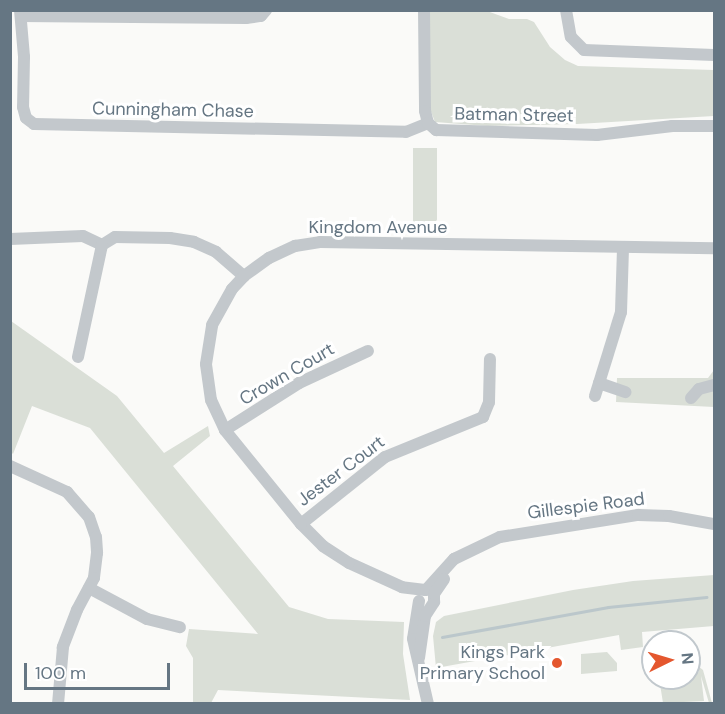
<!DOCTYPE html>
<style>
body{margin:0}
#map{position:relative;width:725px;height:714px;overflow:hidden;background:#fafaf8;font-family:"DM Sans",sans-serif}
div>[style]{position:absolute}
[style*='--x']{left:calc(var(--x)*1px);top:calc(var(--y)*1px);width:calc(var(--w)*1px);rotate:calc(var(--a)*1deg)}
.green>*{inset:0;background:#dadfd7;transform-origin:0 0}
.stream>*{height:3px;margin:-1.5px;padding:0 1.5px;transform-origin:1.5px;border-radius:1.5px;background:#bbc7cb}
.minor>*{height:12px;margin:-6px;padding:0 6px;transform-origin:6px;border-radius:6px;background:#c3c8cc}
.dots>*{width:16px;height:16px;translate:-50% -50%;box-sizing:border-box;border:3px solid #fff;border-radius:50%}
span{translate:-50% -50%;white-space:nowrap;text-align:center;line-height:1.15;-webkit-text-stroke:6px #fff;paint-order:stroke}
.street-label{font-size:18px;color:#657683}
.poi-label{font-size:18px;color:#657683}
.right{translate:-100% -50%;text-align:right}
.frame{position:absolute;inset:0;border:12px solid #657683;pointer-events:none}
.north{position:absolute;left:641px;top:630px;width:60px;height:60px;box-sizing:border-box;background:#fff;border:2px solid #c1c8cd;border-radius:50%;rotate:85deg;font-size:16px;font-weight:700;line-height:24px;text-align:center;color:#657683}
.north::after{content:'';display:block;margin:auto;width:21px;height:27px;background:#e4572e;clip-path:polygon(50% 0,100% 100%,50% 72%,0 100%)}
.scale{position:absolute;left:24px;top:663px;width:146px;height:27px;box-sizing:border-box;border:3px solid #657683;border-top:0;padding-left:8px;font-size:18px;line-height:21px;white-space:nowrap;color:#657683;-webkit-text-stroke:4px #fff;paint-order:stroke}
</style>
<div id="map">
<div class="green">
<i style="clip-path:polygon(427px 11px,487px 11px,509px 19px,527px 19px,534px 22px,550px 47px,565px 60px,578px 66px,714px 70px,714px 116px,577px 124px,487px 126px,435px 122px,430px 109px)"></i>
<i style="left:413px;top:148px;width:24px;height:86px"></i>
<i style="clip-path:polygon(11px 321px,117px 396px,164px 453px,208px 426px,210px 436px,173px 466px,289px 607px,328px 619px,404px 622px,403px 654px,410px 700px,218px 690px,211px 703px,193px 703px,193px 658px,186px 646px,189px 629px,258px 634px,90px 428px,32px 406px,13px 454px,11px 452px)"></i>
<i style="clip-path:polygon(714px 370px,714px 407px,616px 402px,617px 378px,708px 378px)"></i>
<i style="clip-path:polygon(714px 575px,714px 626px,642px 632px,643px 647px,621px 650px,619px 635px,436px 668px,433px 636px,436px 622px,444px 616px,573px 590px,633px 581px)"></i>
<i style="clip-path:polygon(607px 652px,617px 663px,617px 671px,581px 674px,581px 654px)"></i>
<i style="clip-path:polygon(689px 664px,698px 666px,703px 670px,712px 703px,709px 703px,701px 676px,704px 701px,663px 703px,659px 678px,689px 678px,689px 674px,699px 672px,695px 668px,689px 668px)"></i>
</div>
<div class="stream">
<i style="--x:442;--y:637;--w:169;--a:-10.2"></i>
<i style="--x:608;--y:607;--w:99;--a:-5.8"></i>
</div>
<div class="minor">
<i style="--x:20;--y:10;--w:47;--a:85.1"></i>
<i style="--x:24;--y:57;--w:50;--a:91.1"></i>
<i style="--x:23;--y:107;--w:11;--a:75"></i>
<i style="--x:26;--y:118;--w:10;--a:37"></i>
<i style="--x:34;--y:124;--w:372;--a:1.2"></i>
<i style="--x:406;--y:132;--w:24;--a:-22"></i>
<i style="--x:424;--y:10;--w:101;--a:89.4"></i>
<i style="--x:425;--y:111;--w:12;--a:76"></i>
<i style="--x:428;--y:123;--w:11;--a:41"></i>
<i style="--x:436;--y:130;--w:161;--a:1.8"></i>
<i style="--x:597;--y:135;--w:76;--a:-6.8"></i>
<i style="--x:672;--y:126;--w:42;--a:0"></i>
<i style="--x:566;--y:10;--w:27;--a:80"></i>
<i style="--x:571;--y:37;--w:18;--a:45"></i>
<i style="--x:584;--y:50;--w:130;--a:2.2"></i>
<i style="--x:21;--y:16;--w:225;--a:0.5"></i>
<i style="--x:246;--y:18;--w:15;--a:-8"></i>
<i style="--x:261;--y:16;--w:8;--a:-50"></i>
<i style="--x:10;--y:239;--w:73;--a:-2.4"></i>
<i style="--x:83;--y:236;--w:21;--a:25"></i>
<i style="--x:102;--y:245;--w:15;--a:-32"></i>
<i style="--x:115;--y:237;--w:55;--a:1"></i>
<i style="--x:170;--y:238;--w:24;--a:9"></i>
<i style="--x:194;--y:242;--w:24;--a:24"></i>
<i style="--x:216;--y:252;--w:37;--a:41"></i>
<i style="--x:78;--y:357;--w:115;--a:-77.9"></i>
<i style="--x:599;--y:383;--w:28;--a:19"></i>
<i style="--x:595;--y:396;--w:88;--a:-72.8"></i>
<i style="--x:621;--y:312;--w:65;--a:-88.2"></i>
<i style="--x:691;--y:398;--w:12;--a:-48"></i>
<i style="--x:699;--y:389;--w:16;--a:-15"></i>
<i style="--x:225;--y:430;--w:88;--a:-32.4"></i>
<i style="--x:299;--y:383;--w:76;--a:-24.9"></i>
<i style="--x:10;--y:466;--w:63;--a:24.5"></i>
<i style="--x:67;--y:492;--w:33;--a:49"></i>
<i style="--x:89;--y:517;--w:21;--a:71"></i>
<i style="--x:96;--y:537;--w:16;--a:86"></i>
<i style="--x:97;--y:553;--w:25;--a:97"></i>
<i style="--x:94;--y:578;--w:36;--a:118"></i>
<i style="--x:77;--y:610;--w:40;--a:111"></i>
<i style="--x:63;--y:647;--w:57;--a:95"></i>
<i style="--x:301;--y:524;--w:107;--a:-38.6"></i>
<i style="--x:385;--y:457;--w:106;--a:-22.2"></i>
<i style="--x:483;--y:417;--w:16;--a:-68"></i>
<i style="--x:489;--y:402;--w:43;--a:-88.7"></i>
<i style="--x:89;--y:588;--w:66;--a:28.1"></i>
<i style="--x:147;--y:619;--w:34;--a:14"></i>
<i style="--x:425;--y:590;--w:23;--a:-173"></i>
<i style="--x:402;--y:587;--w:58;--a:-155.6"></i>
<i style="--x:349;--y:563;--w:31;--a:-147"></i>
<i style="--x:323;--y:546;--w:31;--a:-135"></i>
<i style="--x:301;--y:524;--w:121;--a:-129"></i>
<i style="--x:225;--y:430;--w:33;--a:-115"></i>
<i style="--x:211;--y:400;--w:36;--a:-98"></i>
<i style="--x:206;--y:364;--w:39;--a:-81"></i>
<i style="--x:212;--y:325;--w:41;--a:-60.9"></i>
<i style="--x:232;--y:289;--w:18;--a:-47"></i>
<i style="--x:244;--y:276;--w:31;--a:-36"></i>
<i style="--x:269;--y:258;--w:29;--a:-25"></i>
<i style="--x:295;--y:246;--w:25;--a:-9"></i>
<i style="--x:320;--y:242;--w:394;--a:0.9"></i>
<i style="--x:426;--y:590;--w:42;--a:-47.9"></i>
<i style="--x:454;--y:559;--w:51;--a:-25.6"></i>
<i style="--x:500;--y:537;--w:140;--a:-9.1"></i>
<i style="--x:638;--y:515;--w:31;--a:2"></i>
<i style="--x:669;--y:516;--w:46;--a:10.1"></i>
<i style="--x:419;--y:601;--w:38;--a:99"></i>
<i style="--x:413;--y:639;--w:67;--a:77"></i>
<i style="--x:419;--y:658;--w:42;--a:-81.9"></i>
<i style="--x:425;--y:616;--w:17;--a:-57"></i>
<i style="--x:434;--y:602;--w:8;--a:-90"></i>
<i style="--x:434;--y:594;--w:18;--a:-56"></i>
</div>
<div class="dots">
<i style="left:557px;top:663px;background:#e4572e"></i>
</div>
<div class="street-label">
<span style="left:173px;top:110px;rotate:1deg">Cunningham Chase</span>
<span style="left:514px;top:115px;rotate:1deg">Batman Street</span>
<span style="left:378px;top:227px">Kingdom Avenue</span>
<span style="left:287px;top:374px;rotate:-30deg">Crown Court</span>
<span style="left:341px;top:471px;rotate:-37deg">Jester Court</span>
<span style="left:586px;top:506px;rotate:-7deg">Gillespie Road</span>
</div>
<div class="poi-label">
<span class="right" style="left:545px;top:663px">Kings Park<br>Primary School</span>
</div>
<div class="frame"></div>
<div class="north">N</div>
<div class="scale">100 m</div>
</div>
